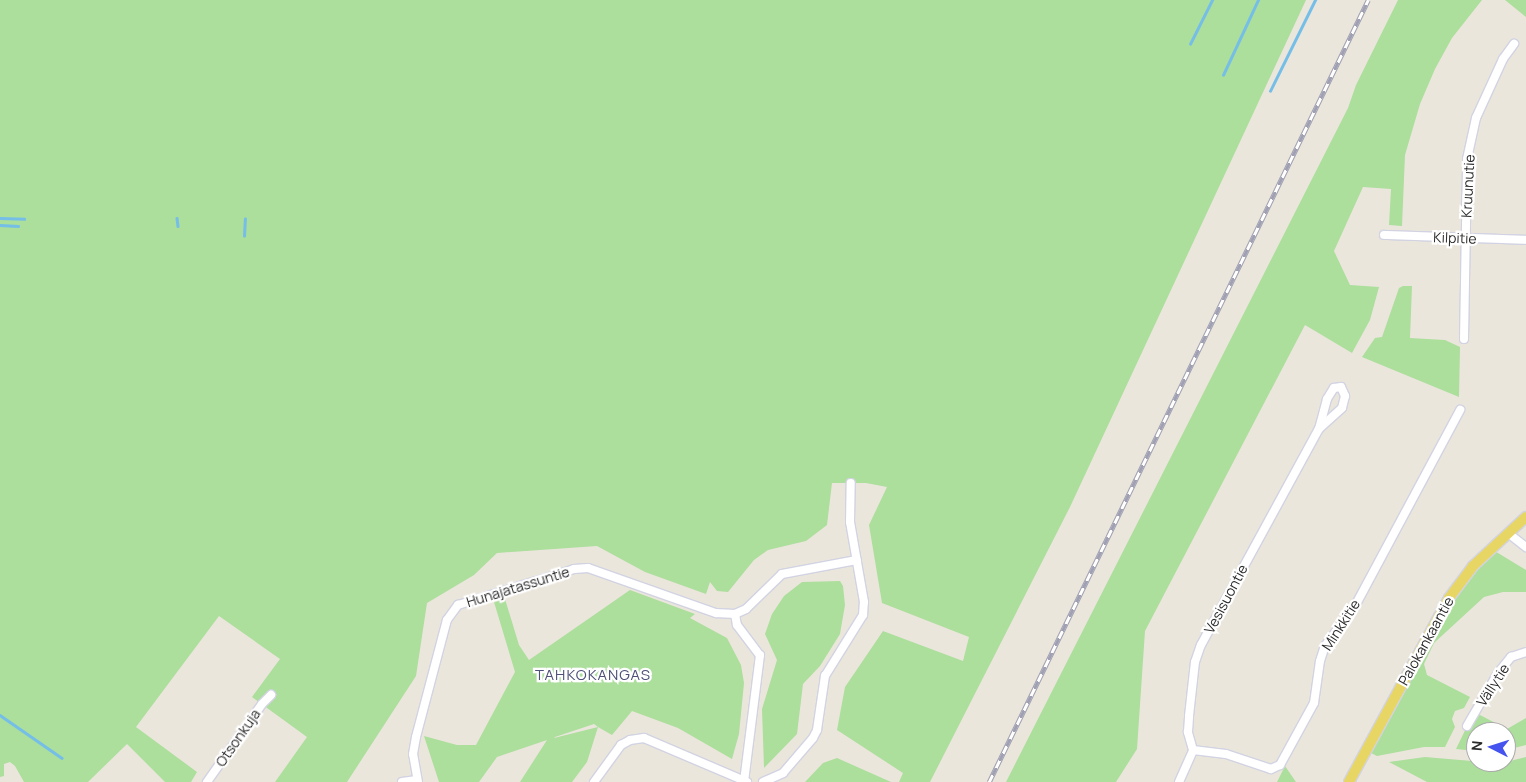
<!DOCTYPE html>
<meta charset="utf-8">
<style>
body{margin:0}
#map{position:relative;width:1526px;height:782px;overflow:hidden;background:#ebe6dc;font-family:Manrope,sans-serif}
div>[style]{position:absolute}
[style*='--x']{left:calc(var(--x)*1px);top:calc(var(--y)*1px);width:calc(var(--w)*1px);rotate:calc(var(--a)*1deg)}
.green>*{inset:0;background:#acde9c}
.stream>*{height:2.5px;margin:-1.25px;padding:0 1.25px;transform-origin:1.25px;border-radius:1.25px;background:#75bee7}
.roads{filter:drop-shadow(1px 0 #d2d3e2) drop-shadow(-1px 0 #d2d3e2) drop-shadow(0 1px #d2d3e2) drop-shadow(0 -1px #d2d3e2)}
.minor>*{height:8px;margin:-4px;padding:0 4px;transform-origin:4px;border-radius:4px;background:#fff}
.major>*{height:10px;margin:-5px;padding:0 5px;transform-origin:5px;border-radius:5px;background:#e8d664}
.rail>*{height:4.5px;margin-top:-2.25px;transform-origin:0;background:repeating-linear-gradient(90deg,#fff 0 8px,#9fa0b3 0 16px);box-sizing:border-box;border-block:1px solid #9fa0b3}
span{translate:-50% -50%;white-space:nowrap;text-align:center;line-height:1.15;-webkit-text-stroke:4.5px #fff;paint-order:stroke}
.street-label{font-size:14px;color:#2a2a2a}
.neighbourhood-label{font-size:15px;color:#4d5077;letter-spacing:1px}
.north{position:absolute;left:1466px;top:722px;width:50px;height:50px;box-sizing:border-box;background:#fff;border:1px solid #aaa;border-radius:50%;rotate:275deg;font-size:14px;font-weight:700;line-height:20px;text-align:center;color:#2a2a2a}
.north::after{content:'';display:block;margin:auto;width:18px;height:22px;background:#4654ef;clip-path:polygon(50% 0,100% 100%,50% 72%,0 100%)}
</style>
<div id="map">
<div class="green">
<i style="clip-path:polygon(0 0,1306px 0,1070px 507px,930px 782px,899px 782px,903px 773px,837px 730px,845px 687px,883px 631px,963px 661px,969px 637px,882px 603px,869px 525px,887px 487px,866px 483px,832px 483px,827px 525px,806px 541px,768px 550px,754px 560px,728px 592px,717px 591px,710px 582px,706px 594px,645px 572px,597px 546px,497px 553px,474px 575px,427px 603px,416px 676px,347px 782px,275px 782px,307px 737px,252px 697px,280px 659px,219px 616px,136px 727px,197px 772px,191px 782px,165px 782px,127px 744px,88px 782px,24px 782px,15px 766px,10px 762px,4px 764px,4px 776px,0 777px)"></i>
<i style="clip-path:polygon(1398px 0,1482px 0,1452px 38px,1435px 69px,1420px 104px,1405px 155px,1402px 226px,1389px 225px,1391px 189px,1363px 187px,1334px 251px,1350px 285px,1379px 287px,1370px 320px,1352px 353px,1305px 325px,1145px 631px,1137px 749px,1116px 782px,1006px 782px,1348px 108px,1356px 85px)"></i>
<i style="clip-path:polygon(1505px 0,1526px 0,1526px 17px)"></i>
<i style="clip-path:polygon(1403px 286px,1412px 286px,1410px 338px,1445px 340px,1460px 347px,1459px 397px,1362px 357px,1375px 338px,1382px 337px,1399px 288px)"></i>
<i style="clip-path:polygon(1493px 550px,1526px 570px,1526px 592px,1503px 592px,1484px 597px,1434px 643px,1424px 664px,1427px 675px,1470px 697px,1464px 708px,1455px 711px,1452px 719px,1455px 727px,1445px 747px,1424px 747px,1377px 756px,1369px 752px,1451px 598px)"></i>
<i style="clip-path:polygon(840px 581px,843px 586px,845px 605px,840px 634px,820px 666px,803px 684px,797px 734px,764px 768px,762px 709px,777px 660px,765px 634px,772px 614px,784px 596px,802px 582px)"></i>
<i style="clip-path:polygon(evenodd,630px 590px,695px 614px,690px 618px,727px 638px,741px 665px,744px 683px,739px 734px,732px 759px,678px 728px,632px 711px,612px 735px,598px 727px,587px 762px,572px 782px,520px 782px,547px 740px,497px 757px,479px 782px,439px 782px,424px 736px,457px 745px,476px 745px,515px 672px,494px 602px,505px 599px,519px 645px,529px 660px,630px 590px,594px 724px,598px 727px,554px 738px,555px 737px,594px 724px)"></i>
<i style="clip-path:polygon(1480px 715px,1507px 729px,1526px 718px,1526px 745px,1506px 750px,1506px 732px,1476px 732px,1476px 751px,1456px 749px,1472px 716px)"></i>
<i style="clip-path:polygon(1425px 757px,1484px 762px,1506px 762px,1526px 757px,1526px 782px,1427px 782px,1389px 762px)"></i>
<i style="clip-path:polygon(837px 758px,891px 782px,805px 782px,823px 763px)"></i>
<i style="clip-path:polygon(1285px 766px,1296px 782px,1277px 782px)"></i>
</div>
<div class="stream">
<i style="--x:1190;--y:44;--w:49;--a:-63.4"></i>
<i style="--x:1223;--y:75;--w:83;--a:-65"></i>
<i style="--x:1270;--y:91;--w:102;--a:-63.7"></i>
<i style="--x:0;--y:218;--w:24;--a:2"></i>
<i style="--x:177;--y:218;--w:8;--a:83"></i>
<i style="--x:0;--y:225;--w:18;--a:3"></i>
<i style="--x:244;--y:236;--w:17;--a:-87"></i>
<i style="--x:0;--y:715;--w:75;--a:34.7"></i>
</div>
<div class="roads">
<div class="minor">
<i style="--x:1384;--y:235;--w:142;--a:2"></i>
<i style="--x:1464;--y:339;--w:180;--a:-89"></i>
<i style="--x:1467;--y:159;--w:42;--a:-77.6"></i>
<i style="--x:1476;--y:118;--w:65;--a:-65.4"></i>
<i style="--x:1503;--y:59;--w:19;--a:-54"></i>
<i style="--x:1508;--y:533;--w:23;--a:38"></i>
<i style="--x:735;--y:614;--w:11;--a:80"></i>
<i style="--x:737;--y:625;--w:38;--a:53"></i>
<i style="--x:760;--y:655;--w:128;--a:97.2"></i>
<i style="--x:1467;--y:726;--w:61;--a:-59.7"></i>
<i style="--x:1498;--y:673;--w:21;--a:-51"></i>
<i style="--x:1511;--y:657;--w:16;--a:-18"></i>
<i style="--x:1193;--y:750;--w:33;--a:7"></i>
<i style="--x:1226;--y:754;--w:47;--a:18.4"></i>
<i style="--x:1271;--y:769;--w:10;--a:-24"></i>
<i style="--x:1280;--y:765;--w:71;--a:-61.3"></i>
<i style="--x:1314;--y:703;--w:42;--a:-81.9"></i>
<i style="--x:1320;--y:661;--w:16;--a:-72"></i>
<i style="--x:1325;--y:646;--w:48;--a:-52.7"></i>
<i style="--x:1354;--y:608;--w:225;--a:-61.8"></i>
<i style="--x:207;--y:782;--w:95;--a:-54.8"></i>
<i style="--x:262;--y:704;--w:13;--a:-45"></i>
<i style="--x:402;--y:782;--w:15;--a:-8"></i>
<i style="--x:418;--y:782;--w:28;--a:-100"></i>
<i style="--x:413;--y:754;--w:17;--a:-80"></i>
<i style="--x:416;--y:737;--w:121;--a:-75.2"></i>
<i style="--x:447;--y:620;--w:19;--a:-54"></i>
<i style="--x:458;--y:605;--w:121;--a:-17.2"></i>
<i style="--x:574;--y:569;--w:14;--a:-4"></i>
<i style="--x:588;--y:568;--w:136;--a:19.4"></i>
<i style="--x:716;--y:613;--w:19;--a:3"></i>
<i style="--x:735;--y:614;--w:12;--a:-24"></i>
<i style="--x:746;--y:609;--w:50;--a:-44.2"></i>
<i style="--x:782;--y:574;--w:76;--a:-10.6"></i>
<i style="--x:594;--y:782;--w:46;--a:-53.9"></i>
<i style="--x:621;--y:745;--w:10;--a:-29"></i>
<i style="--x:630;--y:740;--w:14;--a:-8"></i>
<i style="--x:644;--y:738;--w:112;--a:23.1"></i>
<i style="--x:763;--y:782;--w:22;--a:-24"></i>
<i style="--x:783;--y:773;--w:46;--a:-49.4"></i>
<i style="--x:813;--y:738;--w:9;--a:-63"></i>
<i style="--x:817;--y:730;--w:55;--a:-81.6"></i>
<i style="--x:825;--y:676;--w:72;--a:-58.1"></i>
<i style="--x:863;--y:615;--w:13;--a:-86"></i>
<i style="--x:864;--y:602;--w:81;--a:-99.9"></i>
<i style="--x:850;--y:522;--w:39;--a:-89"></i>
<i style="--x:1179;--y:782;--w:35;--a:-66"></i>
<i style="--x:1193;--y:750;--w:19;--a:-106"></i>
<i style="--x:1188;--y:732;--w:16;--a:-86"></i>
<i style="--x:1189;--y:716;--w:54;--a:-83.7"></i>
<i style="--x:1195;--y:662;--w:18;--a:-71"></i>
<i style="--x:1201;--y:645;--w:246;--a:-61.4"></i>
<i style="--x:1319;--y:429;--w:31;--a:-75"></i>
<i style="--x:1327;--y:399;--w:13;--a:-58"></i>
<i style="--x:1334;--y:388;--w:7;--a:-8"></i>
<i style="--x:1341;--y:387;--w:10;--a:66"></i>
<i style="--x:1345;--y:396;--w:12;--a:104"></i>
<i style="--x:1342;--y:408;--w:31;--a:138"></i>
</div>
<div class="major">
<i style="--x:1349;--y:782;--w:209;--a:-61.5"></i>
<i style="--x:1449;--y:598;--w:40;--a:-53"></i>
<i style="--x:1473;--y:566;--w:72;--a:-42.8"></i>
</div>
</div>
<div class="rail">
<i style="--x:989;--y:782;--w:869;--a:-64.14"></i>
</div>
<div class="street-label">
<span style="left:1468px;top:186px;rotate:-87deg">Kruunutie</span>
<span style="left:1455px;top:238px;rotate:2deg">Kilpitie</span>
<span style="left:518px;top:587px;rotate:-17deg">Hunajatassuntie</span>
<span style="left:1226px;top:599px;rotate:-62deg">Vesisuontie</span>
<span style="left:1341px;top:625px;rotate:-57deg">Minkkitie</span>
<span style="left:1426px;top:641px;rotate:-61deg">Palokankaantie</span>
<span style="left:1493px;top:685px;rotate:-57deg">Vällytie</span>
<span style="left:238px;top:738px;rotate:-55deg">Otsonkuja</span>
</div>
<div class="neighbourhood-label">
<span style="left:593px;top:675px">TAHKOKANGAS</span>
</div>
<div class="north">N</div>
</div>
